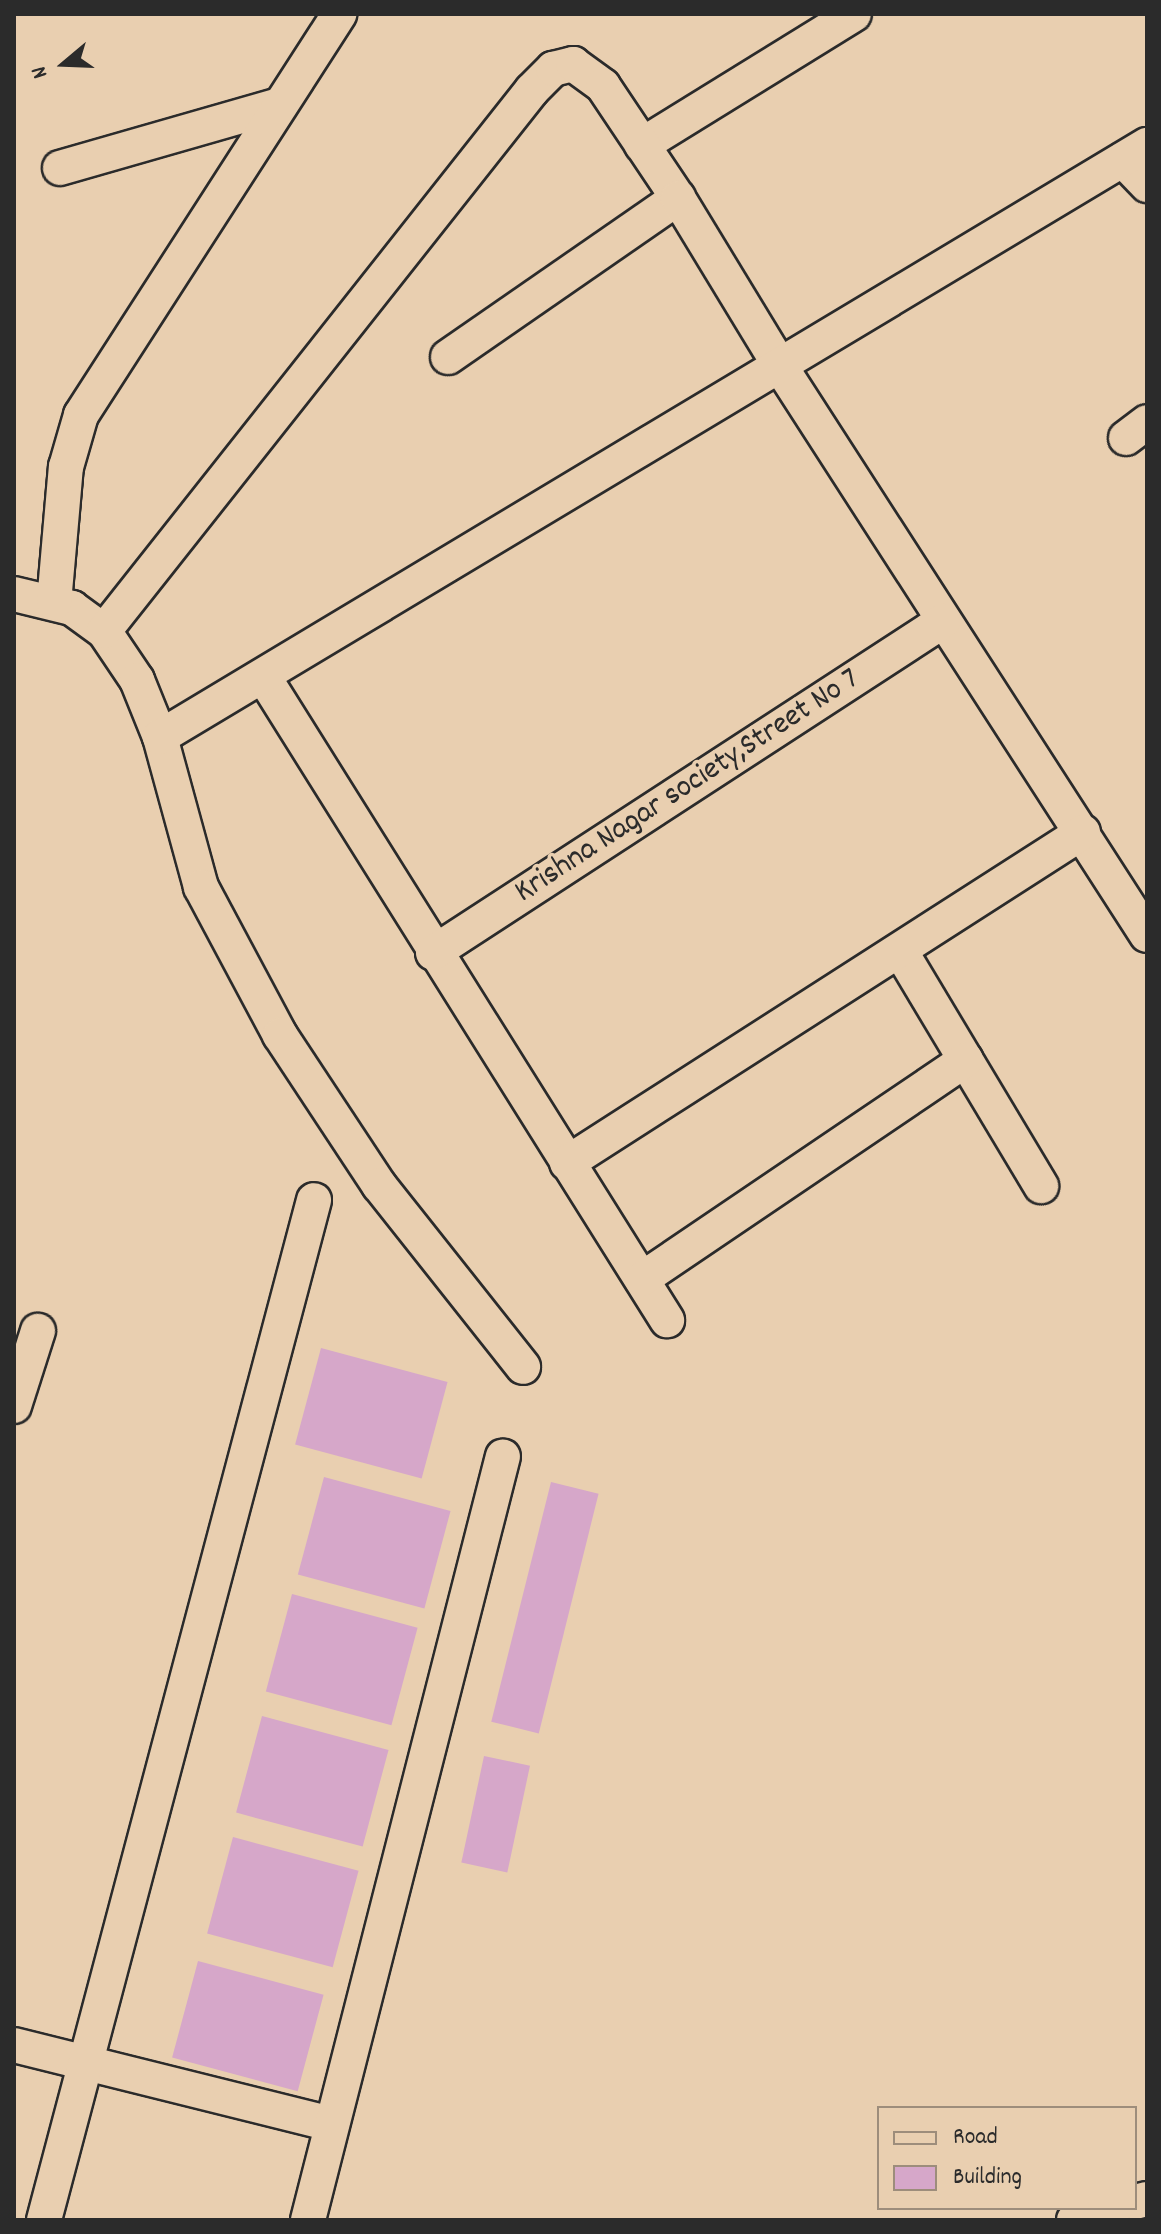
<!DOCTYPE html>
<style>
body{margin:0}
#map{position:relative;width:1161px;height:2234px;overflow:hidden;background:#e9cfb0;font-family:Dekko,sans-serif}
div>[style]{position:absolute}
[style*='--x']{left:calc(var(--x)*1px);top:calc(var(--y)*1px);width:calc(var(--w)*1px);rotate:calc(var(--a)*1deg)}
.building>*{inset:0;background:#d6a7c9;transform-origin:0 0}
.roads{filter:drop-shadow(2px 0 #2b2b2b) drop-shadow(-2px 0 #2b2b2b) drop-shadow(0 2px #2b2b2b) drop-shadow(0 -2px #2b2b2b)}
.street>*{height:34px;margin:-17px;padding:0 17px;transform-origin:17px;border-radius:17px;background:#e9cfb0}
span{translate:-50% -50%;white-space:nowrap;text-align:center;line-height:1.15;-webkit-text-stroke:7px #e9cfb0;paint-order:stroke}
.street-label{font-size:32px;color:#2b2b2b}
.frame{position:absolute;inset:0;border:16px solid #2b2b2b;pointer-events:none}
.legend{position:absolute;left:877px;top:2106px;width:260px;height:104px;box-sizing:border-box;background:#e9cfb0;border:2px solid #9d8d7b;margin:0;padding:10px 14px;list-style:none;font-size:24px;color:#2b2b2b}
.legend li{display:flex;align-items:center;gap:16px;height:40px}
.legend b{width:40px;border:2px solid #9d8d7b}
.north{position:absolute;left:24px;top:24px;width:80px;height:80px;-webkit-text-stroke:6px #e9cfb0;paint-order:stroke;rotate:251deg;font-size:22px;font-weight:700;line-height:32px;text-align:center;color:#2b2b2b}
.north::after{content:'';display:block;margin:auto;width:28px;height:36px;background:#2b2b2b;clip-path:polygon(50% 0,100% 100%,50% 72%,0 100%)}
</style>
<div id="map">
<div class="building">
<i style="left:321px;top:1348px;width:131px;height:100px;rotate:15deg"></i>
<i style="left:324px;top:1477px;width:131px;height:101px;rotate:15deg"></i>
<i style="left:551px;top:1482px;width:49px;height:247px;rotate:14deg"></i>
<i style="left:292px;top:1594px;width:130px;height:101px;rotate:15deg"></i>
<i style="left:262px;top:1716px;width:131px;height:100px;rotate:15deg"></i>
<i style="left:484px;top:1756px;width:47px;height:109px;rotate:12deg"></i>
<i style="left:233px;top:1837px;width:130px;height:100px;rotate:15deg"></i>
<i style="left:198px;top:1961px;width:130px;height:100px;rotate:15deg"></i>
</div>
<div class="roads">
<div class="street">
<i style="--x:642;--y:145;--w:249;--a:-31.7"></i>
<i style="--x:1123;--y:160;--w:35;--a:46"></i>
<i style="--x:60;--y:168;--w:229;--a:-16"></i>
<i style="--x:448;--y:357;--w:280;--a:-34.7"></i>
<i style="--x:1126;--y:438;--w:26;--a:-37"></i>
<i style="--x:14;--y:594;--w:60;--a:13.6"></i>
<i style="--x:72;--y:608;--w:39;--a:36"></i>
<i style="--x:104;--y:631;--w:59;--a:56"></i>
<i style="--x:137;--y:680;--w:61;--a:68"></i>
<i style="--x:160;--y:737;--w:156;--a:74.7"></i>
<i style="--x:201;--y:887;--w:168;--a:61.9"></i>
<i style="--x:280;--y:1035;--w:180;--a:56.6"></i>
<i style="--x:379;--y:1185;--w:232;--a:51.6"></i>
<i style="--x:54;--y:603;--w:137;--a:-85"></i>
<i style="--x:66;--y:467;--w:54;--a:-73.9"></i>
<i style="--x:81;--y:415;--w:477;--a:-57.2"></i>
<i style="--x:104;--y:631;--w:690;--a:-51.65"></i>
<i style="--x:532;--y:90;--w:30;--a:-45"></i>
<i style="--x:553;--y:69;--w:21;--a:-14"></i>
<i style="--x:573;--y:64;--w:37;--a:36"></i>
<i style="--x:603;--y:86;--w:135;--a:56.2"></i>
<i style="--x:678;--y:198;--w:197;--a:58.7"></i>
<i style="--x:780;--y:366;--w:677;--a:57.18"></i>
<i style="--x:265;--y:679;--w:757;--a:57.91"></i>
<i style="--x:160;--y:737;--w:1151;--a:-30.96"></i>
<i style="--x:901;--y:952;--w:273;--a:59.1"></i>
<i style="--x:433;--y:953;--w:609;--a:-33.06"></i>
<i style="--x:567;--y:1163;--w:613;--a:-32.68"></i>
<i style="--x:642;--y:1279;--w:391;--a:-34.1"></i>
<i style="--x:14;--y:1406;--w:79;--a:-72.3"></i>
<i style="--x:14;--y:2045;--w:327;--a:14"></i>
<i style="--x:1135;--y:2202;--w:12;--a:-14"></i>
<i style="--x:44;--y:2220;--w:1055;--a:-75.17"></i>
<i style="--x:308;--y:2220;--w:788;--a:-75.68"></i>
<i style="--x:1074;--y:2220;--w:43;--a:-16.3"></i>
</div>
</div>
<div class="street-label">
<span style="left:688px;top:787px;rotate:-33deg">Krishna Nagar society,Street No 7</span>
</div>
<div class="frame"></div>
<ul class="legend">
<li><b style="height:10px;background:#e9cfb0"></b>Road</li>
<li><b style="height:22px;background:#d6a7c9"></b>Building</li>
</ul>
<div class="north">N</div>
</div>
